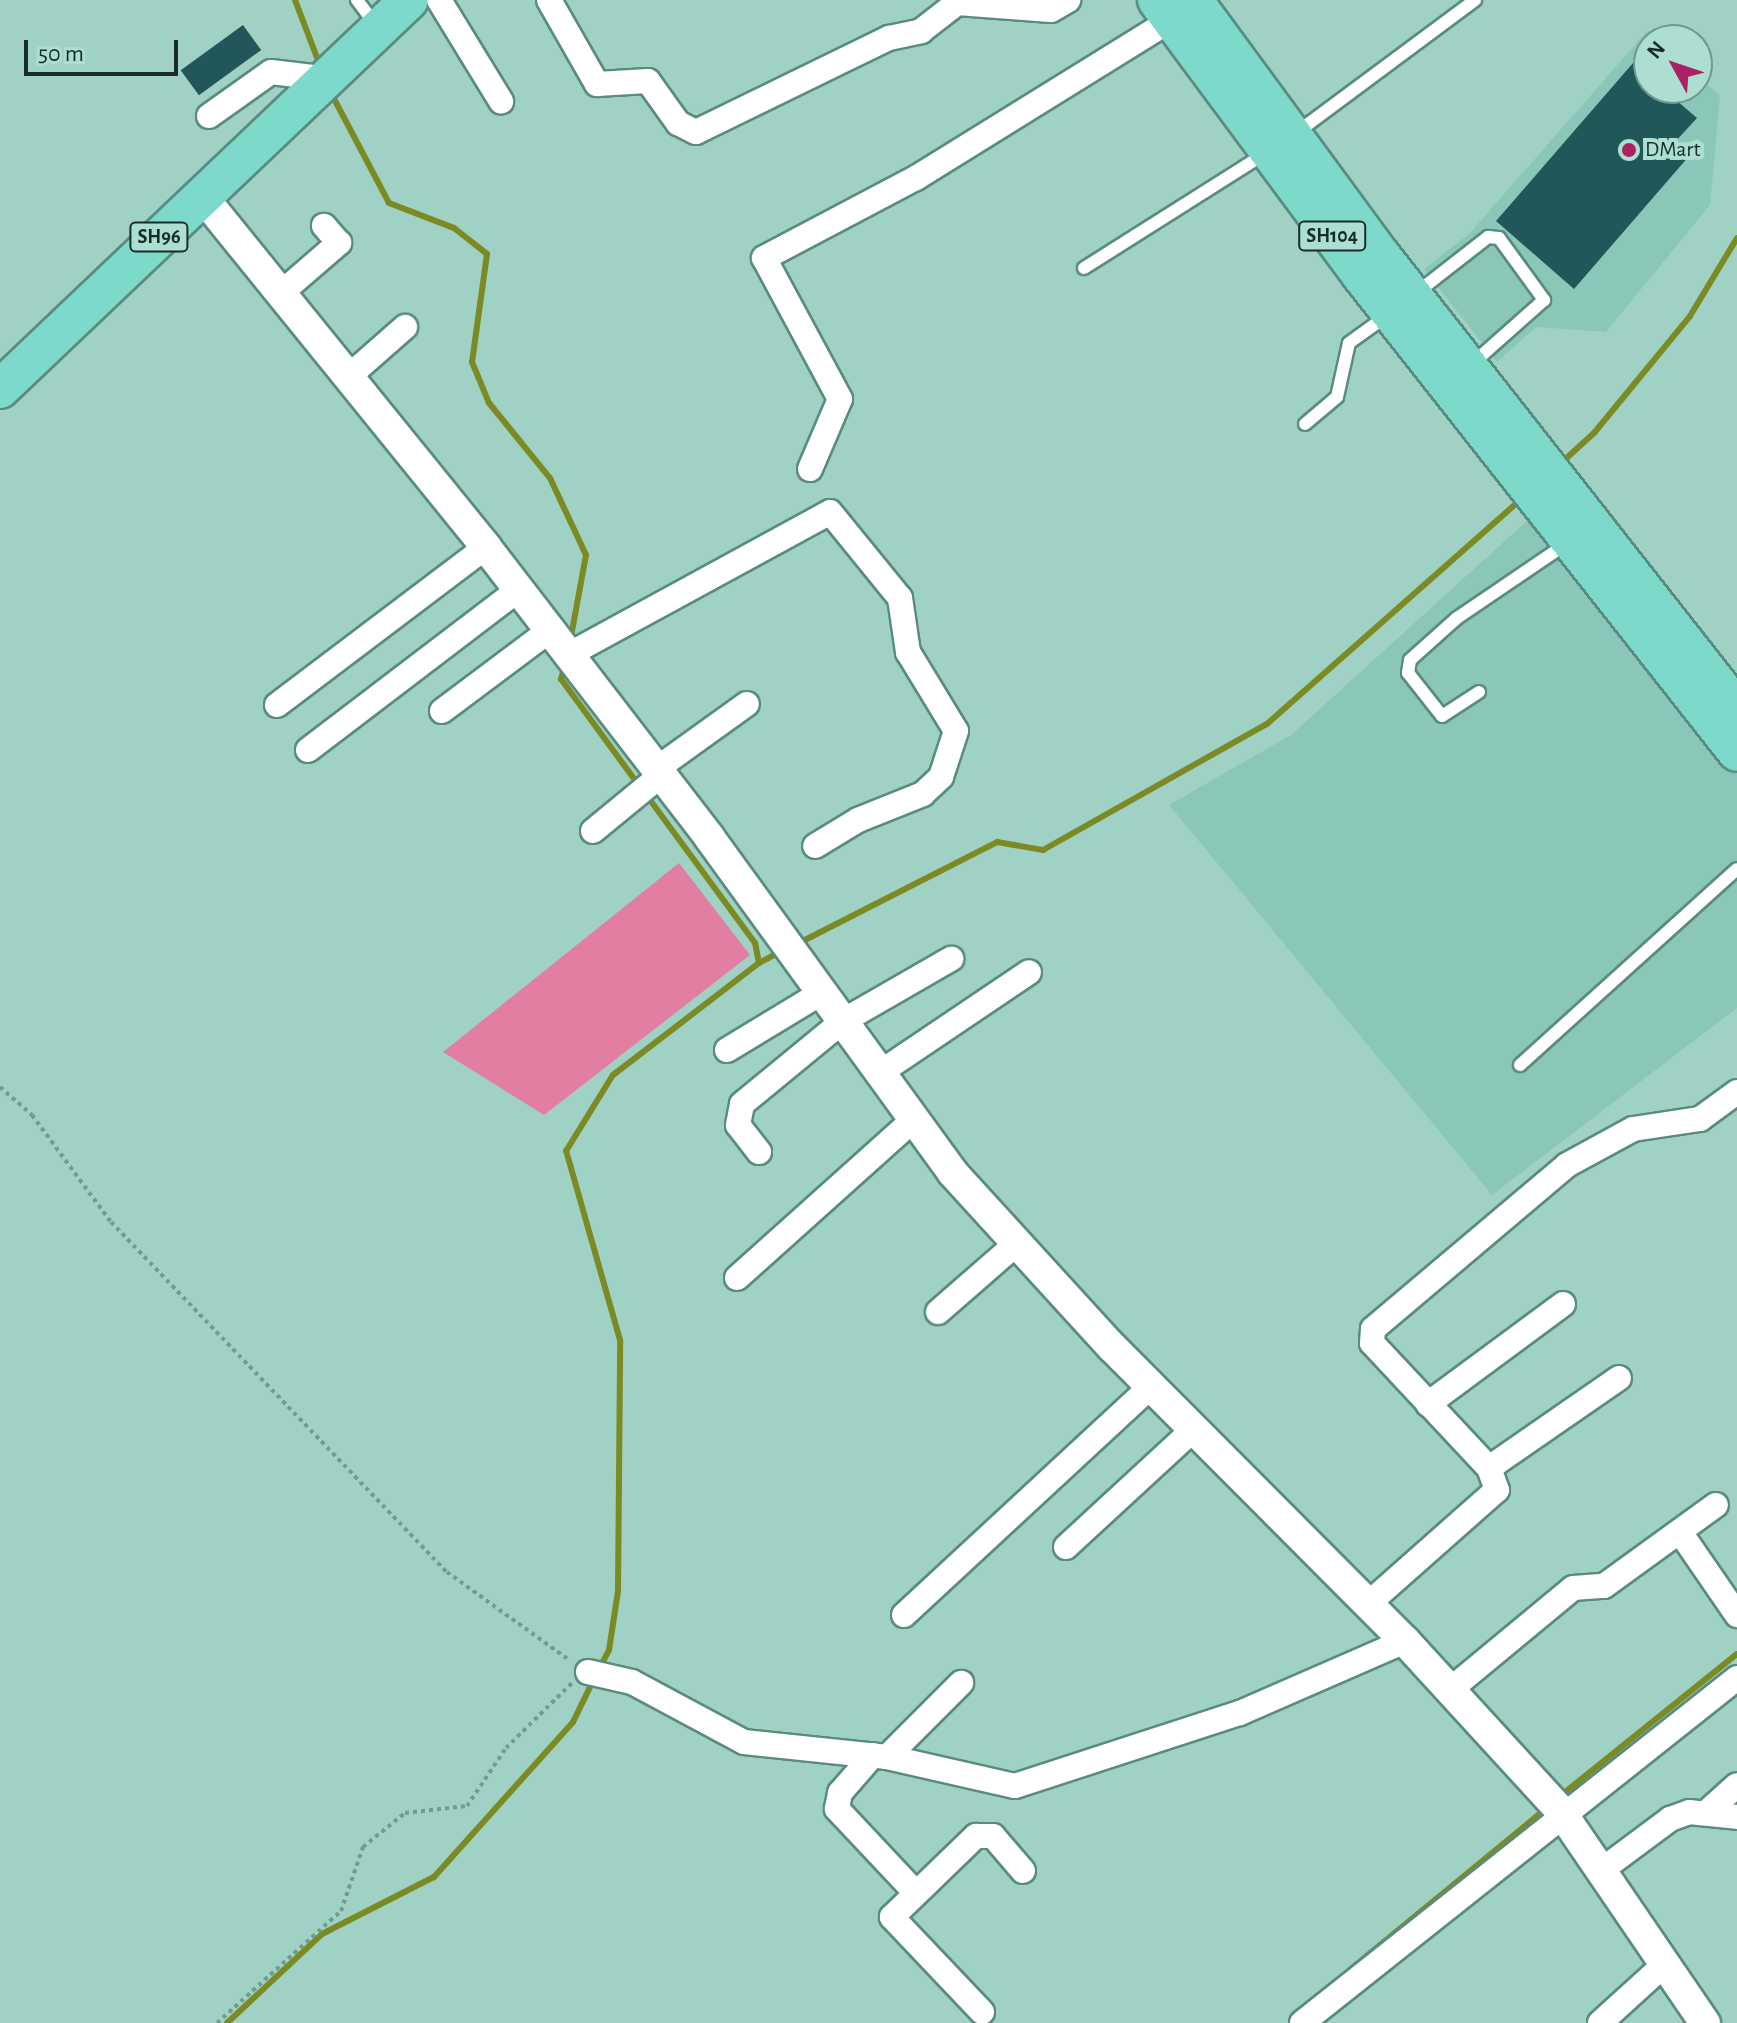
<!DOCTYPE html>
<style>
body{margin:0}
#map{position:relative;width:1737px;height:2023px;overflow:hidden;background:#9fd2c5;font-family:"Alegreya Sans",sans-serif}
div>[style]{position:absolute}
[style*='--x']{left:calc(var(--x)*1px);top:calc(var(--y)*1px);width:calc(var(--w)*1px);rotate:calc(var(--a)*1deg)}
.built>*{inset:0;background:#8bc7b8}
.green>*{inset:0;background:#e17ea2}
.stream>*{height:6px;margin:-3px;padding:0 3px;transform-origin:3px;border-radius:3px;background:#7b8a22}
.building>*{inset:0;background:#225759;transform-origin:0 0}
.path>*{height:4px;margin-top:-2px;transform-origin:0;background:repeating-linear-gradient(90deg,#729b91 0 4px,transparent 0 8px)}
.roads{filter:drop-shadow(2px 0 #5a8b80) drop-shadow(-2px 0 #5a8b80) drop-shadow(0 2px #5a8b80) drop-shadow(0 -2px #5a8b80)}
.service>*{height:12px;margin:-6px;padding:0 6px;transform-origin:6px;border-radius:6px;background:#fff}
.minor>*{height:24px;margin:-12px;padding:0 12px;transform-origin:12px;border-radius:12px;background:#fff}
.tertiary>*{height:30px;margin:-15px;padding:0 15px;transform-origin:15px;border-radius:15px;background:#fff}
.primary>*{height:38px;margin:-19px;padding:0 19px;transform-origin:19px;border-radius:19px;background:#7dd9c9}
.dots>*{width:22px;height:22px;translate:-50% -50%;box-sizing:border-box;border:4px solid #acdfd2;border-radius:50%}
span{translate:-50% -50%;white-space:nowrap;text-align:center;line-height:1.15;-webkit-text-stroke:8px #acdfd2;paint-order:stroke}
.shield-label span{padding:2px 6px;background:#acdfd2;border:2px solid;border-radius:6px;-webkit-text-stroke-width:0}
.shield-label{font-size:20px;color:#192d28;font-weight:700}
.poi-label{font-size:22px;color:#192d28}
.left{translate:0 -50%;text-align:left}
.north{position:absolute;left:1633px;top:24px;width:80px;height:80px;box-sizing:border-box;background:#acdfd2;border:2px solid #71988e;border-radius:50%;rotate:310deg;font-size:22px;font-weight:700;line-height:32px;text-align:center;color:#192d28}
.north::after{content:'';display:block;margin:auto;width:28px;height:36px;background:#ab2163;clip-path:polygon(50% 0,100% 100%,50% 72%,0 100%)}
.scale{position:absolute;left:24px;top:40px;width:154px;height:36px;box-sizing:border-box;border:4px solid #192d28;border-top:0;padding-left:10px;font-size:24px;line-height:28px;white-space:nowrap;color:#192d28;-webkit-text-stroke:6px #acdfd2;paint-order:stroke}
</style>
<div id="map">
<div class="built">
<i style="clip-path:polygon(1648px 30px,1658px 40px,1649px 40px,1649px 88px,1697px 88px,1697px 75px,1720px 96px,1710px 205px,1606px 332px,1536px 327px,1497px 362px,1424px 269px,1469px 234px)"></i>
<i style="clip-path:polygon(1530px 518px,1737px 774px,1737px 1008px,1492px 1195px,1169px 805px,1291px 735px)"></i>
</div>
<div class="green">
<i style="clip-path:polygon(679px 863px,750px 955px,544px 1115px,443px 1052px)"></i>
</div>
<div class="stream">
<i style="--x:295;--y:0;--w:73;--a:69.1"></i>
<i style="--x:331;--y:93;--w:124;--a:62.2"></i>
<i style="--x:389;--y:203;--w:70;--a:21"></i>
<i style="--x:454;--y:228;--w:42;--a:38.2"></i>
<i style="--x:487;--y:254;--w:109;--a:97.9"></i>
<i style="--x:472;--y:362;--w:44;--a:67.5"></i>
<i style="--x:489;--y:403;--w:97;--a:50.9"></i>
<i style="--x:550;--y:478;--w:85;--a:64.9"></i>
<i style="--x:586;--y:555;--w:88;--a:100.4"></i>
<i style="--x:1560;--y:464;--w:46;--a:-42.4"></i>
<i style="--x:1594;--y:433;--w:151;--a:-50.6"></i>
<i style="--x:1690;--y:316;--w:91;--a:-58.9"></i>
<i style="--x:565;--y:665;--w:15;--a:106"></i>
<i style="--x:561;--y:679;--w:134;--a:53.8"></i>
<i style="--x:797;--y:944;--w:225;--a:-27"></i>
<i style="--x:997;--y:842;--w:47;--a:9.9"></i>
<i style="--x:1043;--y:850;--w:257;--a:-29.4"></i>
<i style="--x:1267;--y:724;--w:341;--a:-41.5"></i>
<i style="--x:759;--y:963;--w:24;--a:-28"></i>
<i style="--x:599;--y:1669;--w:21;--a:-62"></i>
<i style="--x:609;--y:1650;--w:60;--a:-81.3"></i>
<i style="--x:618;--y:1591;--w:251;--a:-89.5"></i>
<i style="--x:620;--y:1340;--w:197;--a:-105.9"></i>
<i style="--x:566;--y:1151;--w:89;--a:-58.3"></i>
<i style="--x:613;--y:1075;--w:184;--a:-37.5"></i>
<i style="--x:759;--y:963;--w:20;--a:-101"></i>
<i style="--x:755;--y:943;--w:182;--a:-126.3"></i>
<i style="--x:1559;--y:1797;--w:228;--a:-38.8"></i>
<i style="--x:1352;--y:1968;--w:254;--a:-39.4"></i>
<i style="--x:227;--y:2023;--w:130;--a:-43.1"></i>
<i style="--x:322;--y:1934;--w:126;--a:-27"></i>
<i style="--x:434;--y:1877;--w:208;--a:-48.1"></i>
<i style="--x:573;--y:1722;--w:48;--a:-64"></i>
</div>
<div class="building">
<i style="left:243px;top:25px;width:31px;height:77px;rotate:54deg"></i>
<i style="clip-path:polygon(1633px 63px,1649px 77px,1649px 88px,1662px 88px,1697px 118px,1675px 142px,1690px 155px,1574px 289px,1496px 221px)"></i>
</div>
<div class="path">
<i style="--x:0;--y:1087;--w:43;--a:41.2"></i>
<i style="--x:32;--y:1115;--w:133;--a:53.6"></i>
<i style="--x:111;--y:1222;--w:485;--a:46.2"></i>
<i style="--x:447;--y:1572;--w:150;--a:35.8"></i>
<i style="--x:217;--y:2023;--w:167;--a:-42.1"></i>
<i style="--x:341;--y:1911;--w:68;--a:-71"></i>
<i style="--x:363;--y:1847;--w:54;--a:-39"></i>
<i style="--x:405;--y:1813;--w:62;--a:-6.4"></i>
<i style="--x:467;--y:1806;--w:70;--a:-56.1"></i>
<i style="--x:506;--y:1748;--w:94;--a:-44.6"></i>
</div>
<div class="roads">
<div class="service">
<i style="--x:357;--y:0;--w:30;--a:53"></i>
<i style="--x:1296;--y:133;--w:223;--a:-36.6"></i>
<i style="--x:1084;--y:268;--w:213;--a:-32.3"></i>
<i style="--x:1415;--y:294;--w:93;--a:-38"></i>
<i style="--x:1488;--y:237;--w:11;--a:5"></i>
<i style="--x:1499;--y:238;--w:77;--a:54"></i>
<i style="--x:1544;--y:300;--w:96;--a:138.4"></i>
<i style="--x:1305;--y:424;--w:42;--a:-40.2"></i>
<i style="--x:1337;--y:397;--w:55;--a:-77.5"></i>
<i style="--x:1349;--y:343;--w:48;--a:-35.7"></i>
<i style="--x:1479;--y:692;--w:44;--a:147"></i>
<i style="--x:1442;--y:716;--w:55;--a:-128.3"></i>
<i style="--x:1408;--y:673;--w:13;--a:-81"></i>
<i style="--x:1410;--y:660;--w:63;--a:-41.8"></i>
<i style="--x:1457;--y:618;--w:132;--a:-34.2"></i>
<i style="--x:1520;--y:1065;--w:292;--a:-42.1"></i>
</div>
<div class="minor">
<i style="--x:439;--y:0;--w:119;--a:58.5"></i>
<i style="--x:549;--y:0;--w:97;--a:60.3"></i>
<i style="--x:597;--y:84;--w:51;--a:-3.4"></i>
<i style="--x:648;--y:81;--w:52;--a:54.5"></i>
<i style="--x:678;--y:123;--w:20;--a:27"></i>
<i style="--x:696;--y:132;--w:215;--a:-26"></i>
<i style="--x:889;--y:38;--w:33;--a:-12"></i>
<i style="--x:921;--y:31;--w:46;--a:-37.9"></i>
<i style="--x:957;--y:3;--w:94;--a:4.3"></i>
<i style="--x:1051;--y:10;--w:20;--a:-30"></i>
<i style="--x:209;--y:116;--w:76;--a:-35.4"></i>
<i style="--x:271;--y:72;--w:59;--a:6.8"></i>
<i style="--x:281;--y:293;--w:77;--a:-40.8"></i>
<i style="--x:339;--y:243;--w:23;--a:-131"></i>
<i style="--x:348;--y:377;--w:76;--a:-41.3"></i>
<i style="--x:810;--y:469;--w:76;--a:-66.8"></i>
<i style="--x:840;--y:399;--w:160;--a:-118.3"></i>
<i style="--x:764;--y:258;--w:172;--a:-27.8"></i>
<i style="--x:916;--y:178;--w:300;--a:-31.8"></i>
<i style="--x:568;--y:655;--w:298;--a:-28.6"></i>
<i style="--x:830;--y:512;--w:111;--a:50.9"></i>
<i style="--x:900;--y:598;--w:55;--a:81.6"></i>
<i style="--x:908;--y:652;--w:92;--a:58.7"></i>
<i style="--x:956;--y:731;--w:48;--a:108.1"></i>
<i style="--x:941;--y:777;--w:25;--a:137"></i>
<i style="--x:923;--y:794;--w:70;--a:158.2"></i>
<i style="--x:858;--y:820;--w:50;--a:148.8"></i>
<i style="--x:277;--y:705;--w:262;--a:-37.1"></i>
<i style="--x:442;--y:711;--w:134;--a:-36.8"></i>
<i style="--x:308;--y:750;--w:264;--a:-37.3"></i>
<i style="--x:655;--y:770;--w:113;--a:-35.7"></i>
<i style="--x:593;--y:831;--w:87;--a:-39.4"></i>
<i style="--x:727;--y:1050;--w:110;--a:-31.2"></i>
<i style="--x:878;--y:1074;--w:182;--a:-34"></i>
<i style="--x:759;--y:1152;--w:34;--a:-128"></i>
<i style="--x:738;--y:1125;--w:21;--a:-79"></i>
<i style="--x:742;--y:1104;--w:131;--a:-39.4"></i>
<i style="--x:843;--y:1021;--w:125;--a:-29.9"></i>
<i style="--x:737;--y:1278;--w:237;--a:-41.9"></i>
<i style="--x:938;--y:1312;--w:105;--a:-41.1"></i>
<i style="--x:1428;--y:1404;--w:168;--a:-36.5"></i>
<i style="--x:1489;--y:1468;--w:171;--a:-133.1"></i>
<i style="--x:1372;--y:1343;--w:14;--a:-86"></i>
<i style="--x:1373;--y:1329;--w:254;--a:-40.2"></i>
<i style="--x:1567;--y:1165;--w:75;--a:-28.6"></i>
<i style="--x:1633;--y:1129;--w:68;--a:-8.5"></i>
<i style="--x:1700;--y:1119;--w:46;--a:-36.1"></i>
<i style="--x:1680;--y:1532;--w:101;--a:55.5"></i>
<i style="--x:1066;--y:1547;--w:176;--a:-42.7"></i>
<i style="--x:1368;--y:1604;--w:172;--a:-41.5"></i>
<i style="--x:1497;--y:1490;--w:23;--a:-110"></i>
<i style="--x:1489;--y:1468;--w:158;--a:-34.7"></i>
<i style="--x:904;--y:1615;--w:337;--a:-42.8"></i>
<i style="--x:588;--y:1672;--w:45;--a:12.8"></i>
<i style="--x:632;--y:1682;--w:127;--a:28.2"></i>
<i style="--x:744;--y:1742;--w:144;--a:6"></i>
<i style="--x:887;--y:1757;--w:131;--a:12.8"></i>
<i style="--x:1015;--y:1786;--w:237;--a:-18"></i>
<i style="--x:1240;--y:1713;--w:180;--a:-23.6"></i>
<i style="--x:1451;--y:1689;--w:158;--a:-39.6"></i>
<i style="--x:1573;--y:1588;--w:31;--a:-4"></i>
<i style="--x:1604;--y:1586;--w:138;--a:-35.9"></i>
<i style="--x:873;--y:1755;--w:50;--a:131"></i>
<i style="--x:840;--y:1793;--w:16;--a:101"></i>
<i style="--x:837;--y:1809;--w:112;--a:46.8"></i>
<i style="--x:887;--y:1757;--w:105;--a:-45"></i>
<i style="--x:1707;--y:1812;--w:40;--a:-42"></i>
<i style="--x:1603;--y:1869;--w:84;--a:-36.7"></i>
<i style="--x:1670;--y:1819;--w:20;--a:-20"></i>
<i style="--x:1689;--y:1812;--w:48;--a:5.9"></i>
<i style="--x:982;--y:2012;--w:131;--a:-133.5"></i>
<i style="--x:892;--y:1917;--w:117;--a:-44"></i>
<i style="--x:976;--y:1836;--w:17;--a:0"></i>
<i style="--x:993;--y:1836;--w:46;--a:49.4"></i>
<i style="--x:1302;--y:2023;--w:555;--a:-38.42"></i>
<i style="--x:1600;--y:2023;--w:86;--a:-42.2"></i>
</div>
<div class="tertiary">
<i style="--x:202;--y:196;--w:452;--a:51"></i>
<i style="--x:486;--y:547;--w:366;--a:52.4"></i>
<i style="--x:709;--y:837;--w:414;--a:54"></i>
<i style="--x:952;--y:1172;--w:237;--a:47.6"></i>
<i style="--x:1112;--y:1347;--w:415;--a:45.1"></i>
<i style="--x:1405;--y:1641;--w:228;--a:47.5"></i>
<i style="--x:1559;--y:1809;--w:259;--a:55.7"></i>
</div>
<div class="primary">
<i style="--x:1157;--y:0;--w:342;--a:53.4"></i>
<i style="--x:1361;--y:275;--w:607;--a:51.75"></i>
<i style="--x:1193;--y:0;--w:319;--a:53.7"></i>
<i style="--x:1382;--y:257;--w:575;--a:51.85"></i>
<i style="--x:0;--y:389;--w:564;--a:-43.56"></i>
</div>
</div>
<div class="dots">
<i style="left:1629px;top:150px;background:#ab2163"></i>
</div>
<div class="shield-label">
<span style="left:1332px;top:236px">SH104</span>
<span style="left:159px;top:237px">SH96</span>
</div>
<div class="poi-label">
<span class="left" style="left:1645px;top:150px">DMart</span>
</div>
<div class="north">N</div>
<div class="scale">50 m</div>
</div>
